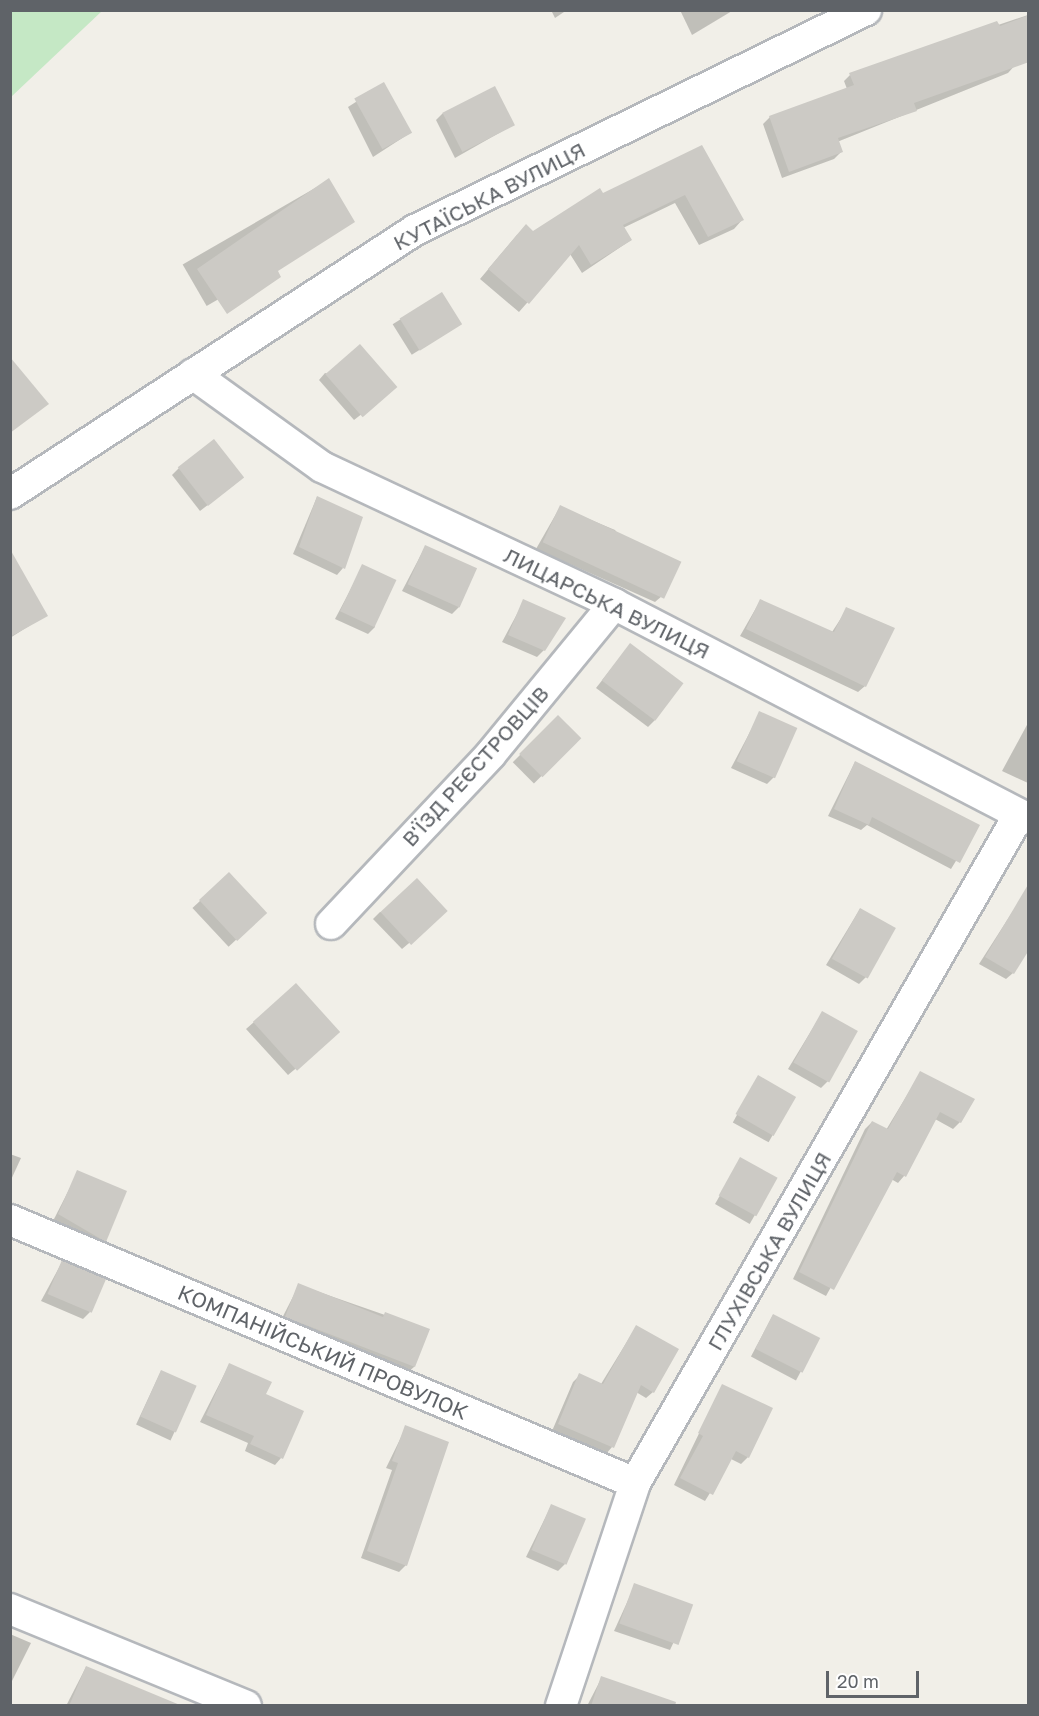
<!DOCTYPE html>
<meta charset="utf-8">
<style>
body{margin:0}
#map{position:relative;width:1039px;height:1716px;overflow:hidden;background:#f1efe8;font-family:"Golos Text",sans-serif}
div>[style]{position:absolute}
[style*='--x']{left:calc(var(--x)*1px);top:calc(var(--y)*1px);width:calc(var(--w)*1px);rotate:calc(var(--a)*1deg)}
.green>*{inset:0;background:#c5e8c5}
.shadow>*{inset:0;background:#0003;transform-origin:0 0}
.building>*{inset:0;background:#cccac5;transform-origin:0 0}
.roads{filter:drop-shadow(2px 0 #b5b8bc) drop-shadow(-2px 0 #b5b8bc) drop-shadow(0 2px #b5b8bc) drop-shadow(0 -2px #b5b8bc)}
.street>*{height:30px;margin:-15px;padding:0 15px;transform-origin:15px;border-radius:15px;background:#fff}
span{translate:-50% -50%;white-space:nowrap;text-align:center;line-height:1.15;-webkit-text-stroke:4.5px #fff;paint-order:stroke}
.street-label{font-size:21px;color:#5f6368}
.frame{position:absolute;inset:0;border:12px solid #5f6368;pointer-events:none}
.scale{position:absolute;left:826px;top:1671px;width:93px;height:27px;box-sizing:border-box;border:3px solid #5f6368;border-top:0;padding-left:8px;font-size:18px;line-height:21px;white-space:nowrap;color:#5f6368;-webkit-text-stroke:4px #fff;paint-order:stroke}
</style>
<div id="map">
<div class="green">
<i style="clip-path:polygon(11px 10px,102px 10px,102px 11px,11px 97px)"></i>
</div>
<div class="shadow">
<i style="clip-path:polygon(551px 10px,567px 10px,555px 18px)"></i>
<i style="clip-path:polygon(680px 10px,732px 10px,732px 11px,692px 35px)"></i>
<i style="clip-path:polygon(1028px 15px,1028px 51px,1008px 73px,837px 142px,841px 152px,834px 159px,782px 178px,763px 124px,770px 117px,847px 89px,844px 81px,850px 75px)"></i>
<i style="clip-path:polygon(384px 84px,410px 133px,373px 157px,348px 107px)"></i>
<i style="clip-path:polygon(443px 113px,513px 125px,455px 158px,436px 120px)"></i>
<i style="clip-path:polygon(701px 147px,742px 220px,734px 229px,699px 245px,675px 203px,623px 228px,631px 240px,582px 273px,570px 254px,519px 312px,480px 279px,517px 235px,533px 232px)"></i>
<i style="left:329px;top:180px;width:48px;height:169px;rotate:60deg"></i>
<i style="left:441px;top:294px;width:36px;height:57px;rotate:58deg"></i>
<i style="clip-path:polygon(325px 373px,389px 393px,354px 420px,319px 380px)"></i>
<i style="clip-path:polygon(179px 468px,235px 484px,200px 511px,172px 475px)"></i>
<i style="clip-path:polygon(317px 497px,343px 568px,337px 575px,293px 554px)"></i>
<i style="clip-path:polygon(560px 507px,615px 530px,662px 596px,655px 602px,536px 549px)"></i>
<i style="clip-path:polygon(425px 547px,459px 607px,452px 614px,402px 591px)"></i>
<i style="clip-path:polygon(10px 562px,46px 615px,10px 638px)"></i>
<i style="clip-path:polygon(363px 566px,375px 627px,368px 634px,335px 619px)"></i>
<i style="clip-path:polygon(524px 601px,544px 650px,537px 657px,502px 642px)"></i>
<i style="clip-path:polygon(760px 601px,832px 632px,847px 609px,865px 686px,858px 692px,740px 636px)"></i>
<i style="clip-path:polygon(630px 645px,655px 720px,648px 727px,596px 688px)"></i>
<i style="clip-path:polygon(760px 713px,774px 777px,767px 784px,731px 768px)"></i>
<i style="left:558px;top:717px;width:30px;height:64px;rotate:45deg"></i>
<i style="clip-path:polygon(1028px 723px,1028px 783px,1002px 771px)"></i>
<i style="clip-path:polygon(855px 762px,978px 825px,951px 869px,867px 825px,861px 830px,828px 816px)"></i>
<i style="left:229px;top:874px;width:53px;height:50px;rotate:47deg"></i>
<i style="clip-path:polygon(860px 909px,866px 977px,859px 984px,826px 965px)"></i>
<i style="clip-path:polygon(1013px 911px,1013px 973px,1006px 979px,979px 964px)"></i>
<i style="clip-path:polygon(380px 912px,439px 918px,402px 949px,373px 919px)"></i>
<i style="clip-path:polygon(296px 985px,331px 1039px,288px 1075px,246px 1029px)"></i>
<i style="clip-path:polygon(822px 1013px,828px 1081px,821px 1088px,788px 1069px)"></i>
<i style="clip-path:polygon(921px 1072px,960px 1122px,953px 1129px,935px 1119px,904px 1176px,898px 1183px,891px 1179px,826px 1296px,793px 1279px,865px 1129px,872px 1122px,886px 1130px)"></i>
<i style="left:758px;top:1077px;width:41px;height:52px;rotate:29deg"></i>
<i style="clip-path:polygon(10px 1154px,21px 1158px,10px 1182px)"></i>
<i style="left:741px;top:1159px;width:40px;height:52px;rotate:30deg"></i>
<i style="clip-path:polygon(78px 1172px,105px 1241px,98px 1248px,53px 1221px)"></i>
<i style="clip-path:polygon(62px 1262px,90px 1312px,83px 1319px,41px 1301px)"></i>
<i style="clip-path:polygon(299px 1285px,428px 1330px,414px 1367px,407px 1373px,279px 1324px)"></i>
<i style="left:773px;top:1315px;width:51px;height:47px;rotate:28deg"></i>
<i style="clip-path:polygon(636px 1327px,653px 1392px,646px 1398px,636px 1392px,612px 1447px,606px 1454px,552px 1431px,573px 1382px,580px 1375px,601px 1384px)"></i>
<i style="clip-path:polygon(229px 1365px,264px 1395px,281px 1458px,275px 1465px,245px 1451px,248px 1443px,200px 1422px)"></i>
<i style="left:161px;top:1371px;width:38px;height:59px;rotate:25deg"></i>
<i style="clip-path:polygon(722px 1386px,748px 1457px,741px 1464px,731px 1459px,705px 1501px,674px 1485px)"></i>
<i style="clip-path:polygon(406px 1427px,406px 1565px,399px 1572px,361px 1558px,392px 1470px,386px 1468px)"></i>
<i style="clip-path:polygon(551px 1506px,565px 1564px,558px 1571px,526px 1557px)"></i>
<i style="clip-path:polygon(635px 1585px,691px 1605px,670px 1650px,614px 1631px)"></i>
<i style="clip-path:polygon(10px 1634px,31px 1643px,10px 1685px)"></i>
<i style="clip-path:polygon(86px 1667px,175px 1706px,66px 1706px)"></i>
<i style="clip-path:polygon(602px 1677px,654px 1706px,587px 1706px)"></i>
</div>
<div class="building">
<i style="clip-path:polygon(1029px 15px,1029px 62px,914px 103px,917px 111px,838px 138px,843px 152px,789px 172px,769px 116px,854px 85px,849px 73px,997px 21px,1000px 26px)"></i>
<i style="left:384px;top:82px;width:58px;height:34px;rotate:61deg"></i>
<i style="left:495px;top:86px;width:44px;height:59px;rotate:63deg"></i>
<i style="clip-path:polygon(702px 145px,744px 220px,708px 237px,685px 195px,623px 225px,632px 240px,591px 265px,579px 245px,529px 304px,488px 269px,526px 224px,533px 231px,600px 188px,603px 193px)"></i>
<i style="clip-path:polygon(329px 178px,355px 222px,278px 271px,281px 277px,227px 314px,197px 269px)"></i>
<i style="left:442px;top:292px;width:38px;height:50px;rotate:58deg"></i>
<i style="left:360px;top:344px;width:57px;height:46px;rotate:49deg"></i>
<i style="clip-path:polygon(10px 357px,49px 404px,10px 433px)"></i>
<i style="left:214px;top:439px;width:49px;height:46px;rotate:52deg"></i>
<i style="clip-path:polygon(317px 496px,363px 517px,345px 569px,299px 547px)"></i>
<i style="left:560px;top:505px;width:134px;height:41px;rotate:25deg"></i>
<i style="left:425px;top:545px;width:57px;height:43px;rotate:24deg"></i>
<i style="clip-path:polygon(10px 549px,48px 616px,10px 637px)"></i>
<i style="left:362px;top:564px;width:38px;height:52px;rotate:25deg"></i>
<i style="clip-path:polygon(523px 599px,566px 618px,545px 651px,508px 635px)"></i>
<i style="clip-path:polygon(760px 599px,834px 632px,846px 607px,895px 628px,866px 687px,746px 629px)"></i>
<i style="left:630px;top:643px;width:67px;height:47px;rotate:37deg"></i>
<i style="left:759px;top:711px;width:42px;height:55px;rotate:24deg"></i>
<i style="left:558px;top:715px;width:33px;height:55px;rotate:45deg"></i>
<i style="clip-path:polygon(855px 761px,980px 825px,960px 863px,872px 817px,869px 825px,834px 809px)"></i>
<i style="left:229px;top:872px;width:56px;height:41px;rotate:47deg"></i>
<i style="left:417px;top:878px;width:45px;height:50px;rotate:47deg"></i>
<i style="clip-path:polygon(1029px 883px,1029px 950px,1014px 974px,985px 957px)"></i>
<i style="left:860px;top:908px;width:41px;height:58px;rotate:29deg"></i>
<i style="left:296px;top:983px;width:66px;height:58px;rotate:48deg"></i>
<i style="left:822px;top:1011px;width:41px;height:59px;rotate:29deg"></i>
<i style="clip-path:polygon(920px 1071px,975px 1099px,961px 1123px,940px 1112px,906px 1177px,897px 1172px,834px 1290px,799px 1272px,872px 1121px,888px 1129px)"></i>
<i style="left:758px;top:1075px;width:44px;height:45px;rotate:30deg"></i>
<i style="left:740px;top:1157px;width:43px;height:44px;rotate:29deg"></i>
<i style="clip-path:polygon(77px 1170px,127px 1191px,106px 1242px,58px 1214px)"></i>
<i style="left:62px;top:1260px;width:48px;height:37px;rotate:23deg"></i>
<i style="clip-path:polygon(298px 1283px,383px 1317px,385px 1312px,430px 1329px,415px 1367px,285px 1317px)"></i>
<i style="left:773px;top:1314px;width:53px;height:39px;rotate:27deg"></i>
<i style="clip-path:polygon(636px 1325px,679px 1349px,654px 1393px,641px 1385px,614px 1448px,558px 1424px,579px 1373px,603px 1384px)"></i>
<i style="clip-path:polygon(229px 1363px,272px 1382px,266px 1394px,304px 1411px,283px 1459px,250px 1444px,254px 1436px,206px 1415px)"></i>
<i style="left:161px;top:1370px;width:39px;height:51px;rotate:24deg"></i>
<i style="clip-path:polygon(722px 1384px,773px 1408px,749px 1458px,736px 1451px,713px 1495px,680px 1478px,703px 1436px,698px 1433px)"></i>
<i style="clip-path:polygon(405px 1425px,449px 1442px,407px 1566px,367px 1551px,398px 1463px,392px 1461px)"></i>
<i style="left:551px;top:1504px;width:38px;height:50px;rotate:23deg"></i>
<i style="left:634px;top:1583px;width:63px;height:43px;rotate:20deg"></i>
<i style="clip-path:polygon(86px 1666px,180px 1705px,180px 1706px,69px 1706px)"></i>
<i style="clip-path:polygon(601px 1676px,676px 1702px,675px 1706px,591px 1706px)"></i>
</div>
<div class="roads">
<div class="street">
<i style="--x:193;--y:374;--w:159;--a:35.8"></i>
<i style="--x:322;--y:467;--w:323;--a:25.1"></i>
<i style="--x:614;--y:604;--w:466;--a:27.4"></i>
<i style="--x:10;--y:494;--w:483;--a:-33.1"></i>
<i style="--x:415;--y:230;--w:502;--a:-26"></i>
<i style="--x:331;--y:924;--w:233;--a:-46.7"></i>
<i style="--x:491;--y:754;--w:194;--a:-50.6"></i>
<i style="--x:10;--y:1220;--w:678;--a:22.82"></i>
<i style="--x:10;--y:1609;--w:255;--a:22.3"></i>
<i style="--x:561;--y:1706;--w:235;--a:-71.6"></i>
<i style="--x:635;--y:1483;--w:771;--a:-60.11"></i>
</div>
</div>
<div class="street-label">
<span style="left:489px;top:196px;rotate:-27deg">КУТАЇСЬКА ВУЛИЦЯ</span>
<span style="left:607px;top:603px;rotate:26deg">ЛИЦАРСЬКА ВУЛИЦЯ</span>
<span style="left:475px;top:766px;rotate:-48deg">В'ЇЗД РЕЄСТРОВЦІВ</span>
<span style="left:769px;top:1251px;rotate:-60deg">ГЛУХІВСЬКА ВУЛИЦЯ</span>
<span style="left:323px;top:1352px;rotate:23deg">КОМПАНІЙСЬКИЙ ПРОВУЛОК</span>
</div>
<div class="frame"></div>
<div class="scale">20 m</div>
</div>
